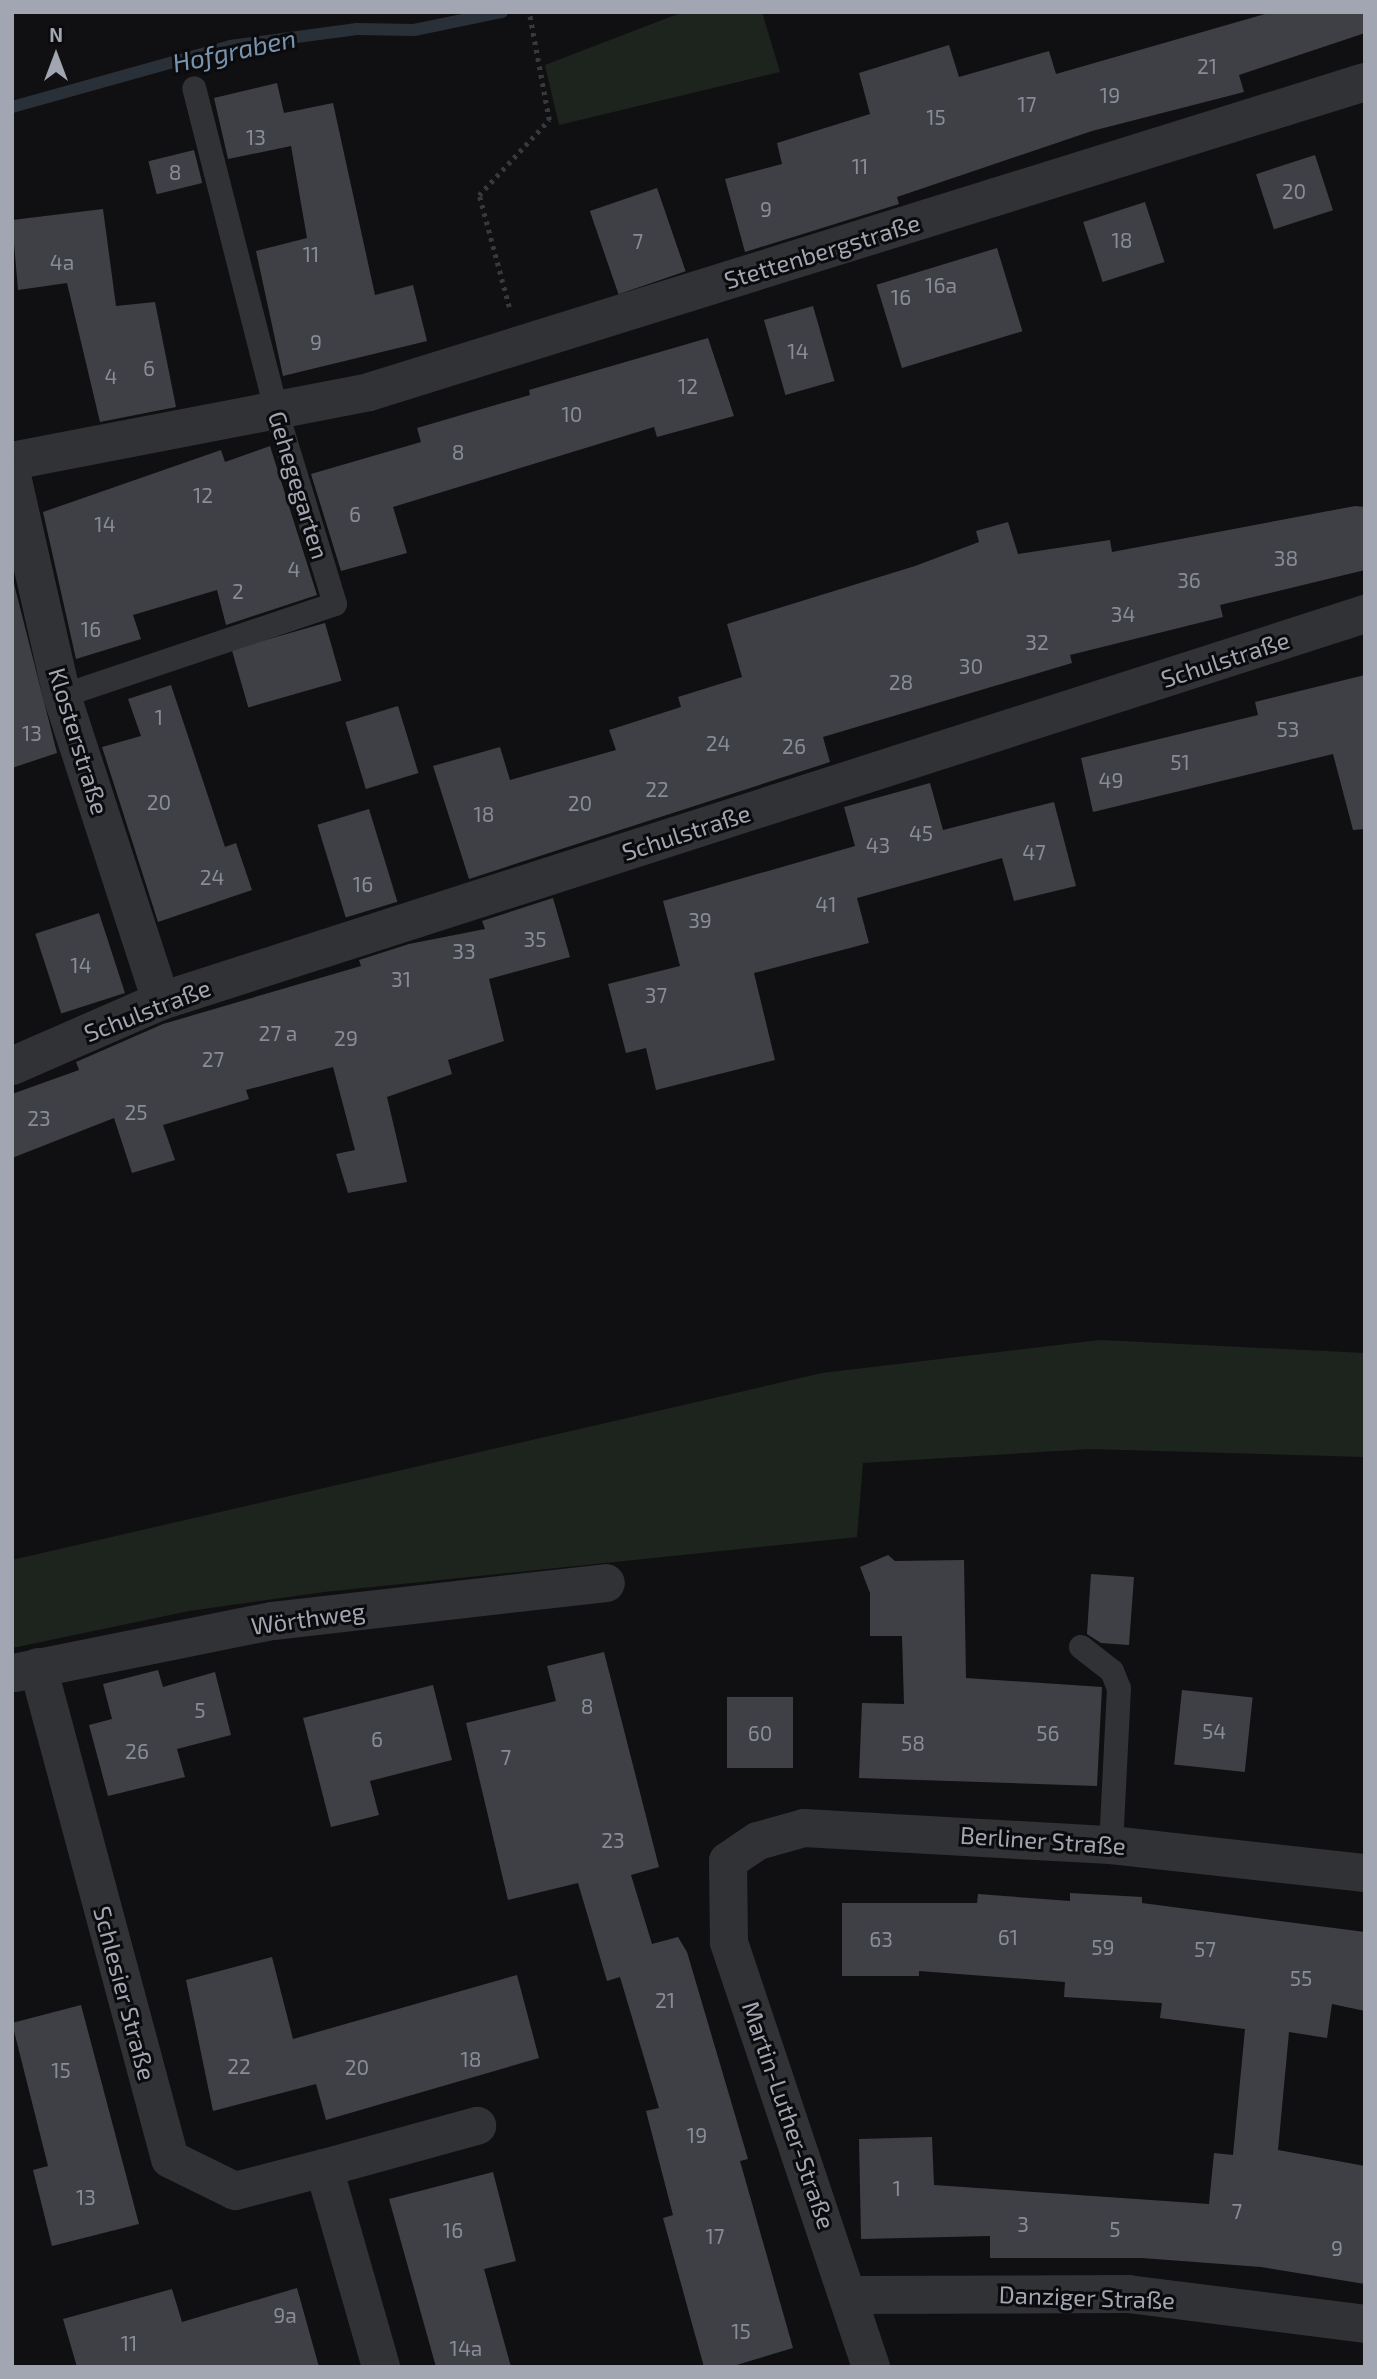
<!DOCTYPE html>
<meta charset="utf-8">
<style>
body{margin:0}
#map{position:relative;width:1377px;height:2379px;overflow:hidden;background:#101012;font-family:"Exo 2",sans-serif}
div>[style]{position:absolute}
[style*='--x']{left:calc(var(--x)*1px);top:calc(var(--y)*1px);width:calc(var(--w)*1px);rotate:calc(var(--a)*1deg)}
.green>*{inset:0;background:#1d241e}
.stream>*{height:12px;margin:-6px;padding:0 6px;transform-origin:6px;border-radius:6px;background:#293037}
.building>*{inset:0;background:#3f4045;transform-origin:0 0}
.path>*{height:4.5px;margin-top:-2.25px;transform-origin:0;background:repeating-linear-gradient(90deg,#37393d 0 3.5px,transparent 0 8.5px)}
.lane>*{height:24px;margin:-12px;padding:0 12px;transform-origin:12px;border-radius:12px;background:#313236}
.street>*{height:38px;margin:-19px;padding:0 19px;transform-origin:19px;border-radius:19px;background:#313236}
span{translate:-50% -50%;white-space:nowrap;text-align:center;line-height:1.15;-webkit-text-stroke:6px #0b0b0d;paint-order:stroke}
.number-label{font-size:21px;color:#888c97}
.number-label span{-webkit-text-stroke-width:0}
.street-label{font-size:24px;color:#a1a6b2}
.water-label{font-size:26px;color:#7894ae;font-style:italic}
.frame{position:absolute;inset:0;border:14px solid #a1a6b2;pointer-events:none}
.north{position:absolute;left:21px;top:21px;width:70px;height:70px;-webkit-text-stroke:5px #0b0b0d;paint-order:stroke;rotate:0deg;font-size:19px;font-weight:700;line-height:28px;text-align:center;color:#a1a6b2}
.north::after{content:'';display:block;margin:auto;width:24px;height:32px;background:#a1a6b2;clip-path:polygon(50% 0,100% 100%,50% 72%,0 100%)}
</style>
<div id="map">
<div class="green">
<i style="clip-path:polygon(683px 12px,762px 12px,780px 72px,559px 125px,545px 65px)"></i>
<i style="clip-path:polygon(1100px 1340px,1365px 1353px,1365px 1457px,1090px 1449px,863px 1463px,857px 1537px,324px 1592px,189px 1611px,12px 1648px,12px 1560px,822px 1373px)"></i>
</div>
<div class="stream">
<i style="--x:12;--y:107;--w:226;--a:-15.6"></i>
<i style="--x:230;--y:46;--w:128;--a:-7.6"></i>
<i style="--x:357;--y:29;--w:57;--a:1"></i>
<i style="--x:414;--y:30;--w:90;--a:-11.6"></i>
</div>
<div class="building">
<i style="clip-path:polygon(1272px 12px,1365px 12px,1365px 33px,1239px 75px,1244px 92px,1092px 131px,897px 197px,899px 204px,745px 252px,725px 179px,782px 164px,777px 143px,870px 114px,859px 73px,949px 45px,959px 77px,1049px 51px,1056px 74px)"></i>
<i style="clip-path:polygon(277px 83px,284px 113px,333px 103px,375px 295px,413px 285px,427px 341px,283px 376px,256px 251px,307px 238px,291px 146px,228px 159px,214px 98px)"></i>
<i style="left:194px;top:150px;width:34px;height:47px;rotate:76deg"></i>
<i style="left:1315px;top:155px;width:58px;height:62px;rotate:72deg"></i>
<i style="left:657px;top:188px;width:88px;height:71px;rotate:71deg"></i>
<i style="left:1145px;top:202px;width:63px;height:65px;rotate:72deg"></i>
<i style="clip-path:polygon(103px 209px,116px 306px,155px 302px,176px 407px,100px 422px,67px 283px,18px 290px,12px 220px)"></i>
<i style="left:997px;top:248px;width:87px;height:126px;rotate:73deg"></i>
<i style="left:813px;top:306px;width:78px;height:51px;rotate:74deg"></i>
<i style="clip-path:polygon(708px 338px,734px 416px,657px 437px,654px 427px,393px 507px,407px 553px,341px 571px,311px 474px,421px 442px,417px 428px,530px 395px,529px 390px)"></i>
<i style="clip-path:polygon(270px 446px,317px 595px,226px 625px,217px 590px,133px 615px,141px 639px,76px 659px,43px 512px,221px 450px,225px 462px)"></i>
<i style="clip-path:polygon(1355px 506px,1365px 507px,1365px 570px,1220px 605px,1223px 617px,1070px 655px,1072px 663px,823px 737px,830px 762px,469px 879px,433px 766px,500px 747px,510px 780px,616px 750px,609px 730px,681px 707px,678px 697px,742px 677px,727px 624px,915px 566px,979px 542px,976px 531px,1008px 522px,1018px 554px,1110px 540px,1112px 552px)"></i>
<i style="clip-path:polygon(12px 576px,57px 753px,12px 768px)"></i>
<i style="left:325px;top:623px;width:60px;height:97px;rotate:74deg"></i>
<i style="clip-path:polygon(1365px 675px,1365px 829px,1353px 830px,1333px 754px,1093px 812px,1081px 758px,1258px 715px,1255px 702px)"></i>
<i style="clip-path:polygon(171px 685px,225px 847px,236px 843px,252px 890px,158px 922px,102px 747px,141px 736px,128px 699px)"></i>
<i style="left:398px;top:706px;width:70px;height:55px;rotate:73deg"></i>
<i style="clip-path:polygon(930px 783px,943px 830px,1054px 802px,1076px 886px,1014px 901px,1002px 858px,857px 898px,869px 943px,754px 973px,775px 1060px,656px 1090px,646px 1048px,626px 1053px,608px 984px,680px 966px,663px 901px,855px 846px,844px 807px)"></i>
<i style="left:369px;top:809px;width:97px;height:54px;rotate:73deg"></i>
<i style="clip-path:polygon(553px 898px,570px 957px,489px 979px,504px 1041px,448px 1060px,452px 1074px,387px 1097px,407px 1182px,348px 1193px,336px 1154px,355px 1150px,333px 1067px,246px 1090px,249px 1099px,163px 1125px,175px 1160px,132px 1173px,114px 1118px,12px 1158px,12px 1094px,79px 1070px,76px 1062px,163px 1024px,361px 966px,359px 960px,409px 944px,485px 929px,482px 921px)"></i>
<i style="left:99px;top:913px;width:84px;height:67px;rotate:72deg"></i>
<i style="clip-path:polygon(888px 1555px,895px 1561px,964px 1560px,966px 1678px,1102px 1687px,1097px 1786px,859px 1778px,862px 1703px,904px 1704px,902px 1636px,870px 1636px,870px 1593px,860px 1567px)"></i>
<i style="clip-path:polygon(1091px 1574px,1134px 1577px,1129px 1645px,1101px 1643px,1087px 1634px)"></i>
<i style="clip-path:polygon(604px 1652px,659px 1867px,631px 1875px,652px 1944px,678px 1937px,687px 1952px,748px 2159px,740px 2161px,793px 2348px,730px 2367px,704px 2367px,689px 2313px,663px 2218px,673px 2215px,646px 2111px,659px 2108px,620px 1977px,607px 1981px,578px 1883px,508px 1900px,466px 1723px,556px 1701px,547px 1666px)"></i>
<i style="clip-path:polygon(158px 1670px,163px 1687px,215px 1672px,231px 1735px,177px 1749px,185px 1777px,108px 1796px,89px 1725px,112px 1719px,103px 1684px)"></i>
<i style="clip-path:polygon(433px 1685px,452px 1760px,370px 1781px,379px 1815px,331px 1827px,303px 1718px)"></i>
<i style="left:1182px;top:1690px;width:71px;height:75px;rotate:6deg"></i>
<i style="left:727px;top:1697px;width:66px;height:71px"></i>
<i style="clip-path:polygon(1070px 1893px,1142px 1897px,1142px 1903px,1365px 1932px,1365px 2011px,1332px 2004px,1327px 2038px,1289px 2032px,1278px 2150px,1365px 2166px,1365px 2284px,1261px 2267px,1142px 2258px,990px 2258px,990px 2236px,861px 2239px,859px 2139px,932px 2137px,934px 2185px,1209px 2204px,1214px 2153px,1233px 2155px,1245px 2029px,1160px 2018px,1162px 2003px,1064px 1997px,1065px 1982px,919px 1971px,919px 1976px,842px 1976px,842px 1903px,977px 1903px,978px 1894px,1070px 1901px)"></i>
<i style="clip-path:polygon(272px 1957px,293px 2039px,517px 1975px,539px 2058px,326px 2120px,316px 2084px,213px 2111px,186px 1980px)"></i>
<i style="clip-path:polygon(81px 2005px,139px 2224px,52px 2246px,33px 2170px,48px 2166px,12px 2023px)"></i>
<i style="clip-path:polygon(493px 2172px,516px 2261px,484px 2269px,511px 2367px,436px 2367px,389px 2199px)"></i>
<i style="clip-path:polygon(297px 2288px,319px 2367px,77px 2367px,63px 2319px,172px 2289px,182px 2322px)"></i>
</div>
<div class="path">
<i style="--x:509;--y:307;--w:116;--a:-105"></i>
<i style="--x:479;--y:195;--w:103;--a:-47"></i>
<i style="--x:549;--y:120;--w:110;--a:-100.5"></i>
</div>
<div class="lane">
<i style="--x:62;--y:696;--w:288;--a:-18.6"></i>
<i style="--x:335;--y:604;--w:200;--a:-106.9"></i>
<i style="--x:277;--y:413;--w:335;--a:-104.3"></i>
<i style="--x:1081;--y:1647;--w:39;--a:38"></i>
<i style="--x:1112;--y:1671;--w:18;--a:68"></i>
<i style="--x:1119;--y:1688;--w:157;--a:92.9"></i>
</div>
<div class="street">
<i style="--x:12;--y:461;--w:364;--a:-10.9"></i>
<i style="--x:369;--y:392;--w:1043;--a:-17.29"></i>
<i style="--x:12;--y:476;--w:226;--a:77.2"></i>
<i style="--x:62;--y:696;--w:321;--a:72"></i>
<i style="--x:12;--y:1066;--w:163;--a:-23.6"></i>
<i style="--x:161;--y:1001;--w:1265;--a:-17.82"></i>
<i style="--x:38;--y:1667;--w:509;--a:74.98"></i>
<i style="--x:170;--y:2159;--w:72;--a:26.2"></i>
<i style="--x:235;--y:2191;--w:92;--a:-14.5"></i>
<i style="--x:324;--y:2168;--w:207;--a:74"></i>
<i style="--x:14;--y:1673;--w:264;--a:-11.4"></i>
<i style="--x:273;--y:1621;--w:335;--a:-6.5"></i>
<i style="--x:324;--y:2168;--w:159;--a:-15.4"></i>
<i style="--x:850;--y:2295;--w:278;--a:-0.2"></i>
<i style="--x:1128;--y:2294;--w:239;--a:7.2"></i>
<i style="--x:871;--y:2367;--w:448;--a:-108.5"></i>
<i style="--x:729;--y:1942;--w:81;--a:-90.7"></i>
<i style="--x:728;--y:1861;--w:36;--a:-34"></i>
<i style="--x:758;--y:1841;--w:48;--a:-15.8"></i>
<i style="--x:804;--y:1828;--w:307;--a:3.2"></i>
<i style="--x:1111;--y:1845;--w:256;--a:6.3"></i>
</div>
<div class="number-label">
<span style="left:1207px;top:66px">21</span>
<span style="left:1110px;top:95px">19</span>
<span style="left:1027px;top:104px">17</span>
<span style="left:936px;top:117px">15</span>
<span style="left:256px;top:137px">13</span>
<span style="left:860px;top:166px">11</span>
<span style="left:175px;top:172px">8</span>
<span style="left:1294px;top:191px">20</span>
<span style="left:766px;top:209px">9</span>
<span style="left:1122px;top:240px">18</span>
<span style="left:638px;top:241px">7</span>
<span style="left:311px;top:254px">11</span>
<span style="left:62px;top:262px">4a</span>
<span style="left:941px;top:285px">16a</span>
<span style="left:901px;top:297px">16</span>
<span style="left:316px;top:342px">9</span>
<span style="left:798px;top:351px">14</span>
<span style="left:149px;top:368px">6</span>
<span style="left:111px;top:376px">4</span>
<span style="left:688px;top:386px">12</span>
<span style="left:572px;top:414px">10</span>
<span style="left:458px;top:452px">8</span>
<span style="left:203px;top:495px">12</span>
<span style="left:355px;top:514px">6</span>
<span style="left:105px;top:524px">14</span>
<span style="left:1286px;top:558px">38</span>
<span style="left:294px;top:569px">4</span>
<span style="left:1189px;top:580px">36</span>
<span style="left:238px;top:591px">2</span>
<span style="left:1123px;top:614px">34</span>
<span style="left:91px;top:629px">16</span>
<span style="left:1037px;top:642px">32</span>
<span style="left:971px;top:666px">30</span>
<span style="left:901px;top:682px">28</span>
<span style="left:159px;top:717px">1</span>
<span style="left:1288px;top:729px">53</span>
<span style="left:32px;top:733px">13</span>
<span style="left:718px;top:743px">24</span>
<span style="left:794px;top:746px">26</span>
<span style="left:1180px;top:762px">51</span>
<span style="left:1111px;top:780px">49</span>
<span style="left:657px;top:789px">22</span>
<span style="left:159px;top:802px">20</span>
<span style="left:580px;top:803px">20</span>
<span style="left:484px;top:814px">18</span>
<span style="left:921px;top:833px">45</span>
<span style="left:878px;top:845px">43</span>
<span style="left:1034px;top:852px">47</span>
<span style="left:212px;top:877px">24</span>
<span style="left:363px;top:884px">16</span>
<span style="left:826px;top:904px">41</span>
<span style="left:700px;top:920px">39</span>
<span style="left:535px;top:939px">35</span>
<span style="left:464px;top:951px">33</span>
<span style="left:81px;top:965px">14</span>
<span style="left:401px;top:979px">31</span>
<span style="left:656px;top:995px">37</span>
<span style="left:278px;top:1033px">27 a</span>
<span style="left:346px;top:1038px">29</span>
<span style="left:213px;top:1059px">27</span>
<span style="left:136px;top:1112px">25</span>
<span style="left:39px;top:1118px">23</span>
<span style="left:587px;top:1706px">8</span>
<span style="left:200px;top:1710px">5</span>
<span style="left:1214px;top:1731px">54</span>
<span style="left:760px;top:1733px">60</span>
<span style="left:1048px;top:1733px">56</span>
<span style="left:377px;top:1739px">6</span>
<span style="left:913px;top:1743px">58</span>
<span style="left:137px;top:1751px">26</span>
<span style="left:506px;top:1757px">7</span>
<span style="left:613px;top:1840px">23</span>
<span style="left:1008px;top:1937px">61</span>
<span style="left:881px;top:1939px">63</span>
<span style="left:1103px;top:1947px">59</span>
<span style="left:1205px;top:1949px">57</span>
<span style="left:1301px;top:1978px">55</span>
<span style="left:665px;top:2000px">21</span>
<span style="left:471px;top:2059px">18</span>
<span style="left:239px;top:2066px">22</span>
<span style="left:357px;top:2067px">20</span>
<span style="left:61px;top:2070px">15</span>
<span style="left:697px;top:2135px">19</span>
<span style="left:897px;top:2188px">1</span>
<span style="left:86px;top:2197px">13</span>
<span style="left:1237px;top:2211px">7</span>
<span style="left:1023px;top:2224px">3</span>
<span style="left:1115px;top:2229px">5</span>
<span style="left:453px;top:2230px">16</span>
<span style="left:715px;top:2236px">17</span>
<span style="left:1337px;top:2248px">9</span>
<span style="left:285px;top:2315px">9a</span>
<span style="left:741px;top:2331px">15</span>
<span style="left:129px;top:2343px">11</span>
<span style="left:466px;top:2348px">14a</span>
</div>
<div class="street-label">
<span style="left:822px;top:251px;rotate:-17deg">Stettenbergstraße</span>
<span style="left:299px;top:485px;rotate:73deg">Gehegegarten</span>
<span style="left:1225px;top:659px;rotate:-18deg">Schulstraße</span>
<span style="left:79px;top:741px;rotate:73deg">Klosterstraße</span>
<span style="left:686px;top:832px;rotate:-18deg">Schulstraße</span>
<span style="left:147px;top:1010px;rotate:-21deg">Schulstraße</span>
<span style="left:308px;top:1618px;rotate:-8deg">Wörthweg</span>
<span style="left:1043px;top:1840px;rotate:4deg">Berliner Straße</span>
<span style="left:125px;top:1993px;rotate:75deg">Schlesier Straße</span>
<span style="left:789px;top:2115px;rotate:71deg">Martin-Luther-Straße</span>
<span style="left:1087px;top:2297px;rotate:2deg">Danziger Straße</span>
</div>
<div class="water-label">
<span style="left:234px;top:50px;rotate:-12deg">Hofgraben</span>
</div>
<div class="frame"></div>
<div class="north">N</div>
</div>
